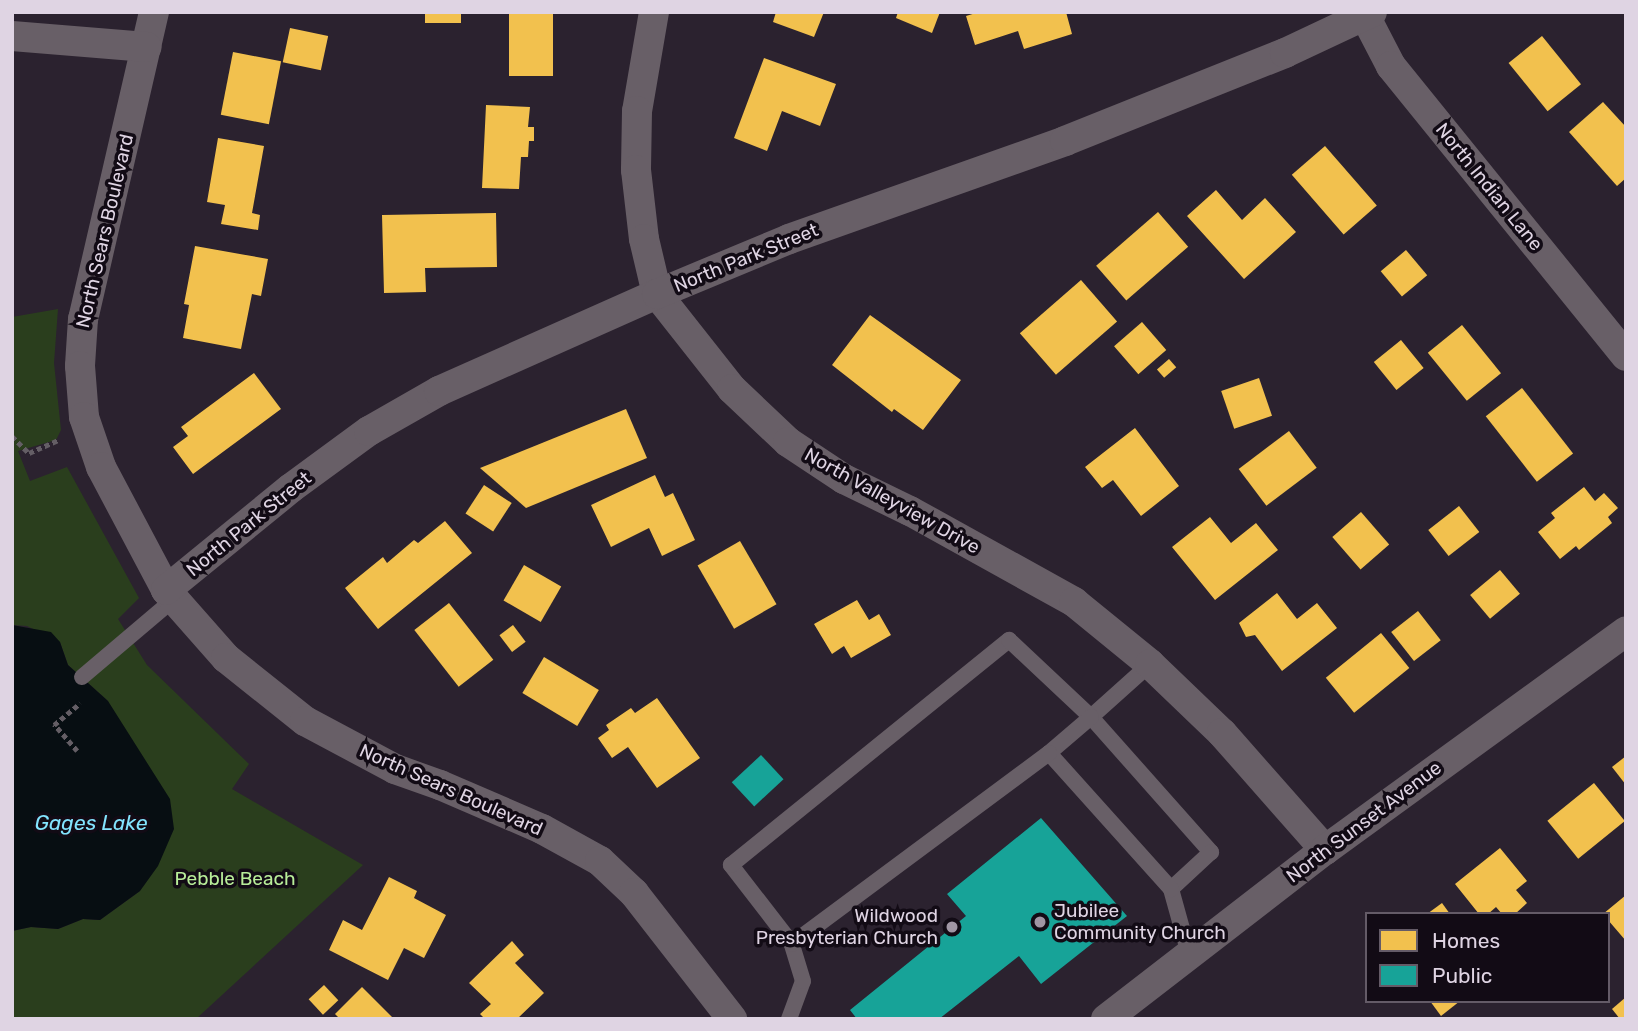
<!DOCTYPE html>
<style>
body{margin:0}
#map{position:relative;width:1638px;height:1031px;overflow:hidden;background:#2b222f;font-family:Rubik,sans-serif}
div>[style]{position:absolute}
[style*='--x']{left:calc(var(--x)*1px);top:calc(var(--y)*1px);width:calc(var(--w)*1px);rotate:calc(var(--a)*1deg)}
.green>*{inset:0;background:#2a3e1d}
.water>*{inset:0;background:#070e12}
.homes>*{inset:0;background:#f2c14e;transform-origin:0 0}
.public>*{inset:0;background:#17a398;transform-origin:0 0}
.path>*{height:4.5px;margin-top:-2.25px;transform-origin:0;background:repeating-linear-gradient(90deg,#645e65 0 5px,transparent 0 8.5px)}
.service>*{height:16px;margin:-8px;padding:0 8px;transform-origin:8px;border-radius:8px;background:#685f67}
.minor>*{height:30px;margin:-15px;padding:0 15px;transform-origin:15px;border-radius:15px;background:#685f67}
.dots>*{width:19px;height:19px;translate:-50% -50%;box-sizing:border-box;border:4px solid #120b15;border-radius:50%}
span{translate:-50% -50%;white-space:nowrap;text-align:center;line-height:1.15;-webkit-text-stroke:7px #120b15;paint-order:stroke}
.street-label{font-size:19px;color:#dfd4e3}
.park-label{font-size:19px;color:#b8ed99}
.poi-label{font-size:19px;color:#dfd4e3}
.left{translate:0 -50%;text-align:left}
.right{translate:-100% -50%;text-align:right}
.water-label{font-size:21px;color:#83e4fe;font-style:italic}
.frame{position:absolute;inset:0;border:14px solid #dfd4e3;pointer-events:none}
.legend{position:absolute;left:1365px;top:912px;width:245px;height:91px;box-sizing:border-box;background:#120b15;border:2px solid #645b67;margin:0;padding:9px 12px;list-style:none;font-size:21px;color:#dfd4e3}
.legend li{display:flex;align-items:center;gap:14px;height:35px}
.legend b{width:35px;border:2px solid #645b67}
</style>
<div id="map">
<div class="green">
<i style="clip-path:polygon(58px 309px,54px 363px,61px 430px,56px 440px,18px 451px,30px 481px,67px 467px,139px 598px,118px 619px,147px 665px,249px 764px,232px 789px,363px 865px,196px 1019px,12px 1019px,12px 931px,31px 927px,58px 929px,83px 919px,100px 920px,140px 891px,108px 701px,68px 665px,60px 642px,27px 626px,12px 625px,12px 317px)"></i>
</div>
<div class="water">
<i style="clip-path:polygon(12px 625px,51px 632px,60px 642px,68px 665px,108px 701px,170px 799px,174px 829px,158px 866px,140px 891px,100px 920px,83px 919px,58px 929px,31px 927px,12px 931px)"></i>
</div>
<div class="homes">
<i style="left:425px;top:12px;width:36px;height:11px"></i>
<i style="left:509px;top:12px;width:44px;height:64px"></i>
<i style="clip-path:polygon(776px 12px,824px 12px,814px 37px,773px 22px)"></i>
<i style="clip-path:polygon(898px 12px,940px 12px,932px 33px,896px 18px)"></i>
<i style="clip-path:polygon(979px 12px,1066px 12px,1072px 34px,1024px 49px,1018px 31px,975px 45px,966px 16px)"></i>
<i style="left:290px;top:28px;width:39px;height:35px;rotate:12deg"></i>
<i style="left:1542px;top:36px;width:62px;height:43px;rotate:51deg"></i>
<i style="left:233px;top:52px;width:49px;height:64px;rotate:11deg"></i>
<i style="clip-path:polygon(764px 58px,836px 84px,820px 126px,782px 111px,767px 151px,734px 138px)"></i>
<i style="clip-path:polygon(1603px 102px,1626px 127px,1626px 178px,1617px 186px,1569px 132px)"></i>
<i style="clip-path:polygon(486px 105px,530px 107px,528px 127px,534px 127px,534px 141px,529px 141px,528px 157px,521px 157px,519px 189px,482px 188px)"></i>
<i style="clip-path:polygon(218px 138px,264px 146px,252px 213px,260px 215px,258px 230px,221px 224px,225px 205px,207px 202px)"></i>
<i style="left:1325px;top:146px;width:79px;height:44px;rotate:49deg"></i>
<i style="clip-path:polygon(1216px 190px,1242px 220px,1265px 198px,1296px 232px,1244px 279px,1187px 216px)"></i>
<i style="left:1158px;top:212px;width:46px;height:82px;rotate:49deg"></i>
<i style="clip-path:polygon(496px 213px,497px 267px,425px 268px,426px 292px,384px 293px,382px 215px)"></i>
<i style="clip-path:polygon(195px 246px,268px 259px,261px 296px,252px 294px,241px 349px,183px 338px,189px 305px,184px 304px)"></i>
<i style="left:1406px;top:250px;width:33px;height:33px;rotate:50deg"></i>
<i style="left:1081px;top:280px;width:55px;height:81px;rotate:49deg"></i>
<i style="clip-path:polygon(870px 315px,961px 380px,923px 430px,894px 409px,892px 412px,832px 365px)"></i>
<i style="left:1142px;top:322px;width:37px;height:37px;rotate:49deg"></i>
<i style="left:1462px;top:325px;width:62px;height:44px;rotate:51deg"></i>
<i style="left:1401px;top:340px;width:36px;height:35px;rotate:51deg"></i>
<i style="left:1169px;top:359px;width:11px;height:16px;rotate:49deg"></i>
<i style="clip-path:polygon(254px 373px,281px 409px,193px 474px,173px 447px,188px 436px,181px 427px)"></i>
<i style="left:1259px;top:378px;width:40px;height:40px;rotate:71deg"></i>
<i style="left:1522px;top:388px;width:83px;height:46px;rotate:52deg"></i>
<i style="clip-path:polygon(626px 409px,647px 458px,526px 508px,480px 468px)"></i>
<i style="clip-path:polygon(1135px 428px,1179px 486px,1141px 516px,1113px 480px,1102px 488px,1085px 467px)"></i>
<i style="left:1289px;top:431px;width:46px;height:63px;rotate:53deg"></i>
<i style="clip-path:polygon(655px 475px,665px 497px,673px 493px,695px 540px,662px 556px,649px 528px,611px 547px,591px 505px)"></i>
<i style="left:484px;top:485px;width:33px;height:34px;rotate:33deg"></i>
<i style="clip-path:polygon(1584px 487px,1595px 501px,1604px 493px,1618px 508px,1608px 517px,1612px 523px,1579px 550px,1576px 546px,1560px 559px,1538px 532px,1555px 518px,1551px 513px)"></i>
<i style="left:1459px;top:506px;width:33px;height:39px;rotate:52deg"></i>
<i style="left:1361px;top:512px;width:43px;height:38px;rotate:49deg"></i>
<i style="clip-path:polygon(1210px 517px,1231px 543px,1256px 523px,1278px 550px,1215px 600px,1172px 547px)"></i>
<i style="clip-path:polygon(445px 521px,472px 553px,378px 629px,345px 588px,383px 557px,387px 563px,414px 540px,418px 543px)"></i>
<i style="left:740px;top:541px;width:73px;height:49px;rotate:60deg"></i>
<i style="left:524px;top:565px;width:43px;height:41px;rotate:30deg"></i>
<i style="left:1500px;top:570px;width:31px;height:39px;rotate:50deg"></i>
<i style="clip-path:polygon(1277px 593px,1297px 619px,1317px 603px,1337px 628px,1282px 671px,1255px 635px,1246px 637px,1239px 623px)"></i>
<i style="clip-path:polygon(857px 600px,869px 620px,879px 614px,891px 635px,851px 658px,844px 646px,832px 654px,814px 624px)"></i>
<i style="left:449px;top:603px;width:72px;height:44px;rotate:52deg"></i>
<i style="left:1418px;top:611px;width:37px;height:34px;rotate:52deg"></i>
<i style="left:513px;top:625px;width:21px;height:17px;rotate:53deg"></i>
<i style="left:1381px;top:633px;width:45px;height:71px;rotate:51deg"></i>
<i style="left:544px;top:657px;width:64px;height:42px;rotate:31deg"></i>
<i style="clip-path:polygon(657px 698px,700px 758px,657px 788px,628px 747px,612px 758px,598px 738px,609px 730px,606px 725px,631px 708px,635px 713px)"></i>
<i style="clip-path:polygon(1626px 756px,1626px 785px,1612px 767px)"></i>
<i style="left:1594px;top:783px;width:49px;height:60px;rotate:51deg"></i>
<i style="clip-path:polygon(1500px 848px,1527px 881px,1516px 890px,1527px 903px,1515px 914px,1502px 914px,1496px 907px,1488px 914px,1479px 914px,1455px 884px)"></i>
<i style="clip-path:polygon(389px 877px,417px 891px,414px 898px,446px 915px,424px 958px,404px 948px,388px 980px,329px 950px,343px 920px,362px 930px)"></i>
<i style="clip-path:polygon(1626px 895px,1626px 941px,1608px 920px,1608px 914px,1603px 914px)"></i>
<i style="clip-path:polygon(1442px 903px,1450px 914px,1427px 914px)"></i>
<i style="clip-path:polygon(512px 941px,524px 955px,515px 963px,544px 993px,517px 1019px,485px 1019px,480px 1014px,491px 1004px,469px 983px)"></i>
<i style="left:324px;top:985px;width:21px;height:21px;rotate:47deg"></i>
<i style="clip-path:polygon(362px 987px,392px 1017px,390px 1019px,340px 1019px,335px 1014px)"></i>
<i style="clip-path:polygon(1626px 997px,1626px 1019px,1620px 1019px,1612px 1009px)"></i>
<i style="clip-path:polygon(1430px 1001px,1460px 1001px,1441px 1016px)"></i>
</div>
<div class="public">
<i style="left:761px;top:755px;width:33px;height:40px;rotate:47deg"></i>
<i style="clip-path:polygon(1041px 818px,1127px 916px,1041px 984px,1019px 956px,939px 1019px,857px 1019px,850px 1010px,966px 916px,947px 894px)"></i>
</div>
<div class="path">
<i style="--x:12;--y:436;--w:24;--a:45"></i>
<i style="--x:29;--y:453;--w:32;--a:-24"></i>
<i style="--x:77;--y:751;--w:35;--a:-131"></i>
<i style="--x:54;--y:725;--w:34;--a:-40"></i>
</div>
<div class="service">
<i style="--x:1150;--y:664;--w:79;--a:138.1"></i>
<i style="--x:1091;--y:717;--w:181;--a:48.4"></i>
<i style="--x:1211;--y:852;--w:54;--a:137.2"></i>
<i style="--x:1171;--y:889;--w:67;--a:74.5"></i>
<i style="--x:82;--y:677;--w:121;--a:-40.3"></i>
<i style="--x:1049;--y:753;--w:183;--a:48.1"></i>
<i style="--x:789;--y:1019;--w:40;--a:-69.8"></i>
<i style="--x:803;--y:981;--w:39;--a:-107"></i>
<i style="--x:792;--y:944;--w:100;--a:-127.7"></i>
<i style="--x:731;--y:865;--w:358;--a:-39"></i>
<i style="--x:1009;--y:640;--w:112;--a:43.2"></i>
<i style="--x:1091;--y:717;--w:55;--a:139.4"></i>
<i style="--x:1049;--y:753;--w:320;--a:143.4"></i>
</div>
<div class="minor">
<i style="--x:154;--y:12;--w:315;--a:103"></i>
<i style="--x:83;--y:319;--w:47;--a:93.7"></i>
<i style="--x:80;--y:366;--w:51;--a:85.5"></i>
<i style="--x:84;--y:417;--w:53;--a:71.2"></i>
<i style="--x:101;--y:467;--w:139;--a:62.1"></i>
<i style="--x:166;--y:590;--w:91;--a:48.6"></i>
<i style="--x:226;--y:658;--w:101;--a:38.6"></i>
<i style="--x:305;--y:721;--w:102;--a:28.1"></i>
<i style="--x:395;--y:769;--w:48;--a:19.6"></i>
<i style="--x:440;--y:785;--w:111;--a:23.3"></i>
<i style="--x:542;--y:829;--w:66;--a:28.9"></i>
<i style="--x:600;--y:861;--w:47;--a:43.3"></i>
<i style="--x:634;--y:893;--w:160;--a:52.1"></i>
<i style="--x:654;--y:12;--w:100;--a:99.7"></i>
<i style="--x:637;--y:111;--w:59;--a:91"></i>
<i style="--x:636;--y:170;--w:69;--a:83.4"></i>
<i style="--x:644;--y:239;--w:57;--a:76.7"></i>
<i style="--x:657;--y:294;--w:121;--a:51.7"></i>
<i style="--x:732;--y:389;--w:77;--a:43.4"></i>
<i style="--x:788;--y:442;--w:67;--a:33.5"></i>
<i style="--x:844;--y:479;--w:73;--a:25.9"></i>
<i style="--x:910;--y:511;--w:188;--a:29"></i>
<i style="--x:1074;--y:602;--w:98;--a:39.2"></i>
<i style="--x:1150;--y:664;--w:100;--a:43.8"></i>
<i style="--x:1222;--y:733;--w:156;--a:48.6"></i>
<i style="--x:1363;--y:12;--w:61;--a:62.6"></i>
<i style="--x:1391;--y:66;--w:373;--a:51"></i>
<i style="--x:12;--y:36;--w:135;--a:4.7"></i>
<i style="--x:166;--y:590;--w:161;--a:-39.2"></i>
<i style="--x:291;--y:488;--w:97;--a:-36.2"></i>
<i style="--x:369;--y:431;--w:81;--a:-29.7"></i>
<i style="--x:439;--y:391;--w:239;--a:-24"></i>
<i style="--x:657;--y:294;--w:143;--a:-22.6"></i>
<i style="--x:789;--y:239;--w:293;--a:-19.5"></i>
<i style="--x:1065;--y:141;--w:237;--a:-21.8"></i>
<i style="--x:1285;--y:53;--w:96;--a:-25.2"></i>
<i style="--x:1106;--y:1019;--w:277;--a:-37.7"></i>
<i style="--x:1325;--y:850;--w:372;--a:-36"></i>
</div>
<div class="dots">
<i style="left:1040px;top:922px;background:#a096a4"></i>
<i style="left:952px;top:927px;background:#a096a4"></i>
</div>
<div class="street-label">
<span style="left:1489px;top:187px;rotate:51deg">North Indian Lane</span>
<span style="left:105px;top:231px;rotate:-77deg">North Sears Boulevard</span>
<span style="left:746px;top:258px;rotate:-22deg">North Park Street</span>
<span style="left:892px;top:501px;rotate:29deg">North Valleyview Drive</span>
<span style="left:249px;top:524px;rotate:-39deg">North Park Street</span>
<span style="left:451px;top:790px;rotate:24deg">North Sears Boulevard</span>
<span style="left:1364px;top:822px;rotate:-37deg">North Sunset Avenue</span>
</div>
<div class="park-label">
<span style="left:235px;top:879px">Pebble Beach</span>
</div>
<div class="poi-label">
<span class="left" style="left:1054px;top:922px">Jubilee<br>Community Church</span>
<span class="right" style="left:938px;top:927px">Wildwood<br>Presbyterian Church</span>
</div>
<div class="water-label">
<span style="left:91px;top:823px">Gages Lake</span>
</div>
<div class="frame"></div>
<ul class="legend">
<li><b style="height:19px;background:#f2c14e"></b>Homes</li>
<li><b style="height:19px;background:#17a398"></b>Public</li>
</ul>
</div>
